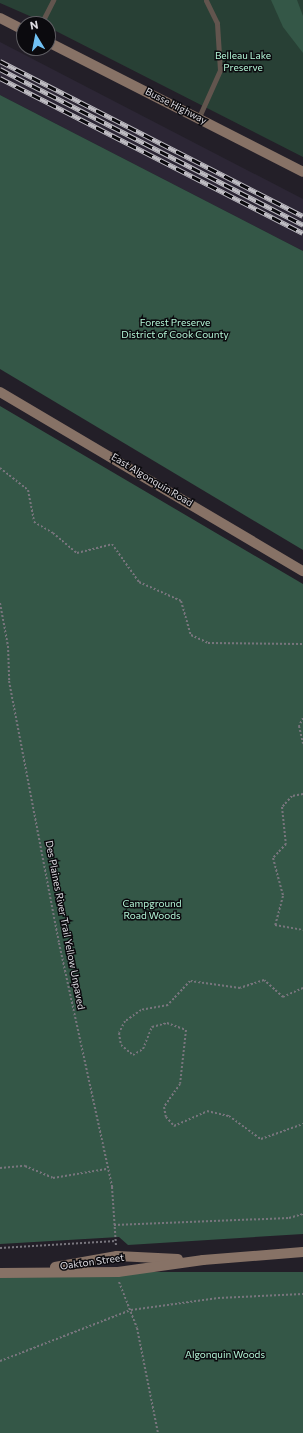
<!DOCTYPE html>
<style>
body{margin:0}
#map{position:relative;width:303px;height:1433px;overflow:hidden;background:#231f28;font-family:Commissioner,sans-serif}
div>[style]{position:absolute}
[style*='--x']{left:calc(var(--x)*1px);top:calc(var(--y)*1px);width:calc(var(--w)*1px);rotate:calc(var(--a)*1deg)}
.built>*{inset:0;background:#2c2635}
.green>*{inset:0;background:#284035}
.forest>*{inset:0;background:#345747;transform-origin:0 0}
.path>*{height:2px;margin-top:-1px;transform-origin:0;background:repeating-linear-gradient(90deg,#78757d 0 2px,transparent 0 4px)}
.service>*{height:5px;margin:-2.5px;padding:0 2.5px;transform-origin:2.5px;border-radius:2.5px;background:#62554e}
.secondary>*{height:10px;margin:-5px;padding:0 5px;transform-origin:5px;border-radius:5px;background:#877266}
.rail>*{height:4.5px;margin-top:-2.25px;transform-origin:0;background:repeating-linear-gradient(90deg,#0b0a0e 0 9px,#bfbdc3 0 18px);box-sizing:border-box;border-block:1px solid #bfbdc3}
span{translate:-50% -50%;white-space:nowrap;text-align:center;line-height:1.15;-webkit-text-stroke:3px #0b0a0e;paint-order:stroke}
.park-label{font-size:10px;color:#b4f6d7}
.street-label{font-size:10px;color:#dedce2}
.north{position:absolute;left:16px;top:16px;width:40px;height:40px;box-sizing:border-box;background:#0b0a0e;border:1px solid #5f5e63;border-radius:50%;rotate:350deg;font-size:11px;font-weight:700;line-height:16px;text-align:center;color:#dedce2}
.north::after{content:'';display:block;margin:auto;width:14px;height:18px;background:#70c1f4;clip-path:polygon(50% 0,100% 100%,50% 72%,0 100%)}
</style>
<div id="map">
<div class="built">
<i style="clip-path:polygon(0 42px,303px 199px,303px 251px,0 95px)"></i>
</div>
<div class="green">
<i style="clip-path:polygon(0 0,303px 0,303px 157px,48px 27px,48px 24px,0 3px)"></i>
</div>
<div class="forest">
<i style="clip-path:polygon(271px 0,297px 0,303px 16px,303px 53px,283px 27px)"></i>
<i style="clip-path:polygon(0 95px,303px 251px,303px 550px,0 369px)"></i>
<i style="clip-path:polygon(0 406px,303px 584px,303px 1234px,128px 1245px,119px 1237px,0 1244px)"></i>
<i style="left:303px;top:1272px;width:161px;height:304px;rotate:90deg"></i>
</div>
<div class="path">
<i style="--x:0;--y:468;--w:36;--a:38"></i>
<i style="--x:28;--y:490;--w:33;--a:79"></i>
<i style="--x:34;--y:522;--w:22;--a:30"></i>
<i style="--x:53;--y:533;--w:31;--a:40"></i>
<i style="--x:77;--y:553;--w:36;--a:-14"></i>
<i style="--x:112;--y:544;--w:47;--a:54.6"></i>
<i style="--x:139;--y:582;--w:46;--a:24.3"></i>
<i style="--x:181;--y:601;--w:35;--a:74"></i>
<i style="--x:191;--y:635;--w:19;--a:25"></i>
<i style="--x:208;--y:643;--w:95;--a:0.6"></i>
<i style="--x:0;--y:603;--w:44;--a:79.5"></i>
<i style="--x:8;--y:646;--w:35;--a:88"></i>
<i style="--x:9;--y:681;--w:267;--a:79.2"></i>
<i style="--x:59;--y:943;--w:250;--a:77.7"></i>
<i style="--x:112;--y:1187;--w:59;--a:86.1"></i>
<i style="--x:303;--y:718;--w:9;--a:117"></i>
<i style="--x:299;--y:726;--w:18;--a:77"></i>
<i style="--x:303;--y:794;--w:11;--a:170"></i>
<i style="--x:292;--y:796;--w:15;--a:132"></i>
<i style="--x:282;--y:807;--w:37;--a:84"></i>
<i style="--x:286;--y:844;--w:19;--a:133"></i>
<i style="--x:273;--y:858;--w:39;--a:75"></i>
<i style="--x:283;--y:896;--w:30;--a:105"></i>
<i style="--x:275;--y:925;--w:28;--a:10"></i>
<i style="--x:303;--y:988;--w:22;--a:156"></i>
<i style="--x:283;--y:997;--w:25;--a:-138"></i>
<i style="--x:264;--y:980;--w:25;--a:162"></i>
<i style="--x:240;--y:988;--w:50;--a:-172"></i>
<i style="--x:190;--y:981;--w:33;--a:133"></i>
<i style="--x:168;--y:1005;--w:27;--a:170"></i>
<i style="--x:141;--y:1010;--w:19;--a:145"></i>
<i style="--x:125;--y:1021;--w:13;--a:117"></i>
<i style="--x:119;--y:1033;--w:12;--a:81"></i>
<i style="--x:121;--y:1045;--w:16;--a:40"></i>
<i style="--x:133;--y:1055;--w:12;--a:-31"></i>
<i style="--x:143;--y:1049;--w:24;--a:-68"></i>
<i style="--x:152;--y:1027;--w:16;--a:-15"></i>
<i style="--x:167;--y:1023;--w:20;--a:20"></i>
<i style="--x:186;--y:1030;--w:54;--a:96.3"></i>
<i style="--x:180;--y:1084;--w:28;--a:125"></i>
<i style="--x:164;--y:1107;--w:10;--a:79"></i>
<i style="--x:166;--y:1117;--w:12;--a:48"></i>
<i style="--x:174;--y:1126;--w:36;--a:-24"></i>
<i style="--x:207;--y:1111;--w:23;--a:13"></i>
<i style="--x:229;--y:1116;--w:39;--a:36"></i>
<i style="--x:261;--y:1139;--w:45;--a:-19.7"></i>
<i style="--x:0;--y:1168;--w:25;--a:-5"></i>
<i style="--x:25;--y:1166;--w:30;--a:23"></i>
<i style="--x:53;--y:1178;--w:54;--a:-9.6"></i>
<i style="--x:114;--y:1225;--w:175;--a:-2.3"></i>
<i style="--x:289;--y:1218;--w:15;--a:-16"></i>
<i style="--x:0;--y:1248;--w:116;--a:-3.5"></i>
<i style="--x:119;--y:1282;--w:49;--a:68.6"></i>
<i style="--x:137;--y:1328;--w:107;--a:78.7"></i>
<i style="--x:0;--y:1361;--w:141;--a:-21.3"></i>
<i style="--x:131;--y:1310;--w:88;--a:-7.9"></i>
<i style="--x:218;--y:1298;--w:85;--a:-2.7"></i>
</div>
<div class="service">
<i style="--x:41;--y:24;--w:27;--a:-63"></i>
<i style="--x:199;--y:117;--w:51;--a:-65.9"></i>
<i style="--x:220;--y:70;--w:47;--a:-93.7"></i>
<i style="--x:217;--y:23;--w:25;--a:-116"></i>
</div>
<div class="secondary">
<i style="--x:0;--y:18;--w:27;--a:27"></i>
<i style="--x:48;--y:42;--w:286;--a:27"></i>
<i style="--x:0;--y:392;--w:352;--a:30.6"></i>
<i style="--x:55;--y:1267;--w:63;--a:-10.1"></i>
<i style="--x:117;--y:1256;--w:61;--a:2.8"></i>
<i style="--x:0;--y:1273;--w:118;--a:-0.5"></i>
<i style="--x:118;--y:1272;--w:86;--a:-8"></i>
<i style="--x:203;--y:1260;--w:100;--a:-4.6"></i>
</div>
<div class="rail">
<i style="--x:0;--y:61;--w:340;--a:27.1"></i>
<i style="--x:0;--y:69;--w:341;--a:27.2"></i>
<i style="--x:0;--y:78;--w:340;--a:27.1"></i>
</div>
<div class="park-label">
<span style="left:243px;top:61px">Belleau Lake<br>Preserve</span>
<span style="left:175px;top:328px">Forest Preserve<br>District of Cook County</span>
<span style="left:152px;top:909px">Campground<br>Road Woods</span>
<span style="left:225px;top:1355px">Algonquin Woods</span>
</div>
<div class="street-label">
<span style="left:176px;top:106px;rotate:27deg">Busse Highway</span>
<span style="left:152px;top:480px;rotate:31deg">East Algonquin Road</span>
<span style="left:65px;top:925px;rotate:79deg">Des Plaines River Trail Yellow Unpaved</span>
<span style="left:92px;top:1262px;rotate:-8deg">Oakton Street</span>
</div>
<div class="north">N</div>
</div>
